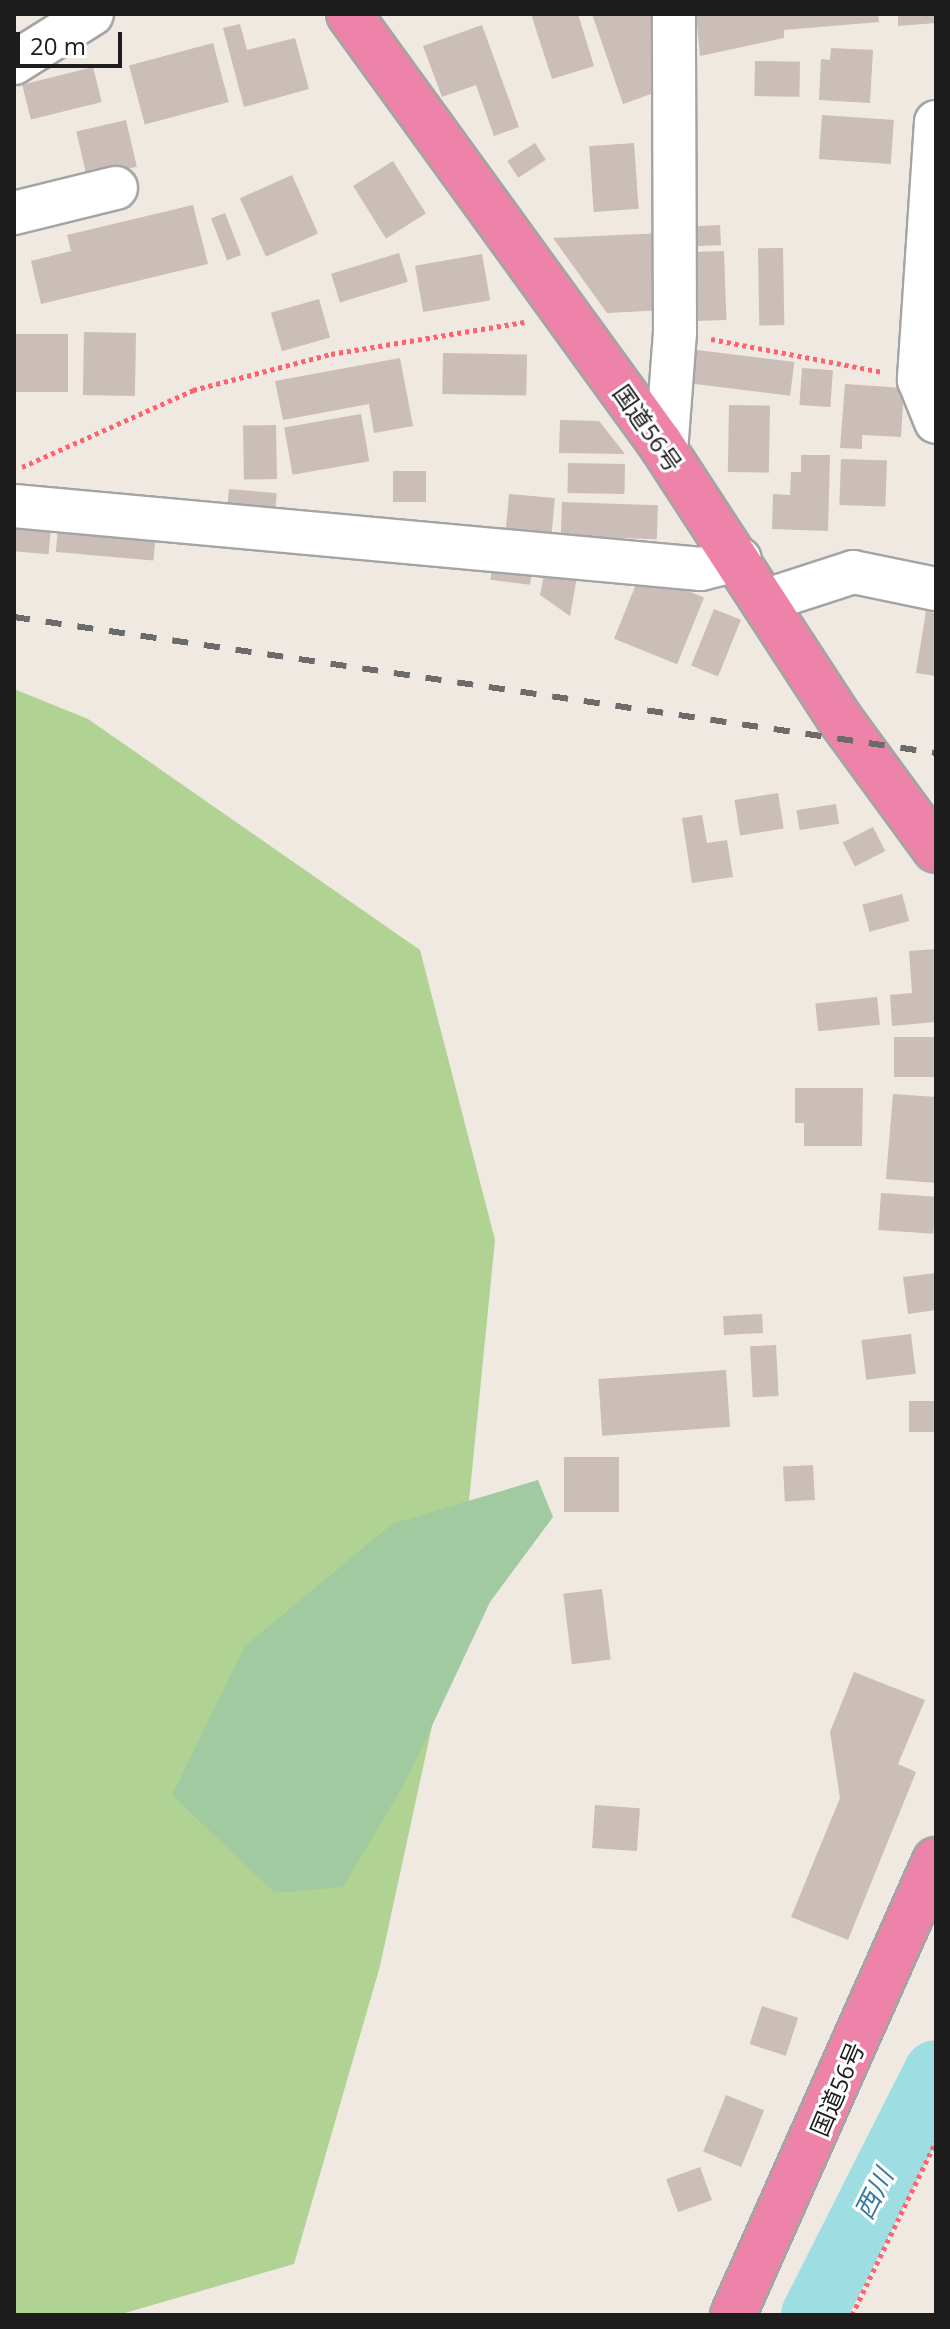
<!DOCTYPE html>
<meta charset="utf-8">
<style>
body{margin:0}
#map{position:relative;width:950px;height:2329px;overflow:hidden;background:#efe9e2;font-family:"Open Sans","Noto Sans JP",sans-serif}
div>[style]{position:absolute}
[style*='--x']{left:calc(var(--x)*1px);top:calc(var(--y)*1px);width:calc(var(--w)*1px);rotate:calc(var(--a)*1deg)}
.forest>*{inset:0;background:#b0d293}
.cemetery>*{inset:0;background:#a2caa1}
.river>*{height:64px;margin:-32px;padding:0 32px;transform-origin:32px;border-radius:32px;background:#9edde1}
.building>*{inset:0;background:#cbbdb8;transform-origin:0 0}
.path>*{height:5px;margin-top:-2.5px;transform-origin:0;background:repeating-linear-gradient(90deg,#ff636d 0 4px,transparent 0 8px)}
.roads{filter:drop-shadow(2px 0 #a4a4a4) drop-shadow(-2px 0 #a4a4a4) drop-shadow(0 2px #a4a4a4) drop-shadow(0 -2px #a4a4a4)}
.street>*{height:42px;margin:-21px;padding:0 21px;transform-origin:21px;border-radius:21px;background:#fff}
.highway>*{height:44px;margin:-22px;padding:0 22px;transform-origin:22px;border-radius:22px;background:#ed83a9}
.rail>*{height:6px;margin-top:-3px;transform-origin:0;background:repeating-linear-gradient(90deg,#6b6b6b 0 16px,transparent 0 32px)}
span{translate:-50% -50%;white-space:nowrap;text-align:center;line-height:1.15;-webkit-text-stroke:6px #fff;paint-order:stroke}
.street-label{font-size:24px;color:#1d1d1d}
.water-label{font-size:26px;color:#3b7b9c;font-style:italic}
.frame{position:absolute;inset:0;border:16px solid #1d1d1d;pointer-events:none}
.scale{position:absolute;left:16px;top:32px;width:106px;height:36px;box-sizing:border-box;border:4px solid #1d1d1d;border-top:0;padding-left:10px;font-size:24px;line-height:28px;white-space:nowrap;color:#1d1d1d;-webkit-text-stroke:6px #fff;paint-order:stroke}
</style>
<div id="map">
<div class="forest">
<i style="clip-path:polygon(14px 689px,88px 719px,420px 950px,495px 1240px,459px 1601px,380px 1966px,294px 2264px,118px 2315px,14px 2315px)"></i>
</div>
<div class="cemetery">
<i style="clip-path:polygon(538px 1480px,553px 1517px,490px 1602px,407px 1779px,343px 1887px,275px 1893px,172px 1795px,245px 1646px,392px 1524px)"></i>
</div>
<div class="river">
<i style="--x:813;--y:2315;--w:272;--a:-63.2"></i>
</div>
<div class="building">
<i style="clip-path:polygon(531px 14px,578px 14px,594px 66px,552px 79px)"></i>
<i style="clip-path:polygon(592px 14px,659px 14px,668px 88px,623px 104px)"></i>
<i style="clip-path:polygon(696px 14px,878px 14px,879px 22px,784px 30px,784px 38px,700px 56px)"></i>
<i style="clip-path:polygon(898px 14px,936px 14px,936px 23px,898px 26px)"></i>
<i style="clip-path:polygon(240px 24px,247px 50px,295px 38px,309px 89px,244px 107px,223px 28px)"></i>
<i style="clip-path:polygon(482px 25px,519px 127px,494px 136px,476px 85px,442px 97px,423px 46px)"></i>
<i style="left:213px;top:43px;width:61px;height:87px;rotate:75deg"></i>
<i style="clip-path:polygon(831px 48px,873px 50px,870px 103px,819px 100px,821px 59px,830px 60px)"></i>
<i style="left:755px;top:61px;width:45px;height:35px;rotate:1deg"></i>
<i style="left:93px;top:67px;width:36px;height:73px;rotate:76deg"></i>
<i style="left:822px;top:115px;width:72px;height:44px;rotate:4deg"></i>
<i style="left:126px;top:120px;width:48px;height:51px;rotate:77deg"></i>
<i style="left:535px;top:143px;width:20px;height:33px;rotate:57deg"></i>
<i style="left:634px;top:143px;width:66px;height:45px;rotate:86deg"></i>
<i style="left:393px;top:161px;width:62px;height:47px;rotate:58deg"></i>
<i style="left:292px;top:175px;width:64px;height:57px;rotate:66deg"></i>
<i style="clip-path:polygon(193px 205px,208px 264px,41px 304px,31px 261px,71px 251px,67px 235px)"></i>
<i style="left:225px;top:213px;width:45px;height:15px;rotate:69deg"></i>
<i style="left:720px;top:225px;width:20px;height:25px;rotate:87deg"></i>
<i style="clip-path:polygon(663px 233px,666px 310px,607px 313px,553px 238px)"></i>
<i style="left:783px;top:248px;width:77px;height:25px;rotate:89deg"></i>
<i style="left:724px;top:251px;width:69px;height:31px;rotate:88deg"></i>
<i style="left:399px;top:253px;width:30px;height:71px;rotate:73deg"></i>
<i style="left:482px;top:254px;width:47px;height:68px;rotate:80deg"></i>
<i style="left:319px;top:299px;width:40px;height:50px;rotate:74deg"></i>
<i style="left:84px;top:332px;width:52px;height:63px;rotate:1deg"></i>
<i style="left:14px;top:334px;width:54px;height:58px"></i>
<i style="left:697px;top:350px;width:98px;height:34px;rotate:7deg"></i>
<i style="left:443px;top:353px;width:84px;height:41px;rotate:1deg"></i>
<i style="clip-path:polygon(400px 358px,413px 426px,374px 433px,369px 404px,283px 420px,275px 381px)"></i>
<i style="left:802px;top:368px;width:31px;height:37px;rotate:4deg"></i>
<i style="clip-path:polygon(845px 384px,904px 388px,901px 437px,862px 435px,862px 449px,840px 448px)"></i>
<i style="left:729px;top:405px;width:41px;height:67px;rotate:1deg"></i>
<i style="left:361px;top:414px;width:48px;height:78px;rotate:80deg"></i>
<i style="clip-path:polygon(560px 420px,599px 421px,625px 454px,559px 453px)"></i>
<i style="left:276px;top:425px;width:54px;height:33px;rotate:89deg"></i>
<i style="clip-path:polygon(801px 455px,830px 455px,828px 531px,772px 529px,773px 494px,790px 495px,791px 472px,801px 472px)"></i>
<i style="left:841px;top:459px;width:46px;height:46px;rotate:2deg"></i>
<i style="left:568px;top:463px;width:57px;height:30px;rotate:1deg"></i>
<i style="left:393px;top:471px;width:33px;height:31px"></i>
<i style="left:229px;top:489px;width:48px;height:25px;rotate:5deg"></i>
<i style="left:509px;top:494px;width:46px;height:35px;rotate:5deg"></i>
<i style="left:562px;top:502px;width:96px;height:34px;rotate:2deg"></i>
<i style="left:14px;top:525px;width:37px;height:26px;rotate:5deg"></i>
<i style="left:58px;top:527px;width:98px;height:25px;rotate:5deg"></i>
<i style="left:493px;top:559px;width:40px;height:21px;rotate:7deg"></i>
<i style="clip-path:polygon(546px 565px,578px 571px,570px 616px,540px 595px)"></i>
<i style="left:641px;top:572px;width:68px;height:72px;rotate:22deg"></i>
<i style="left:714px;top:609px;width:29px;height:61px;rotate:22deg"></i>
<i style="clip-path:polygon(926px 611px,936px 613px,936px 676px,916px 673px)"></i>
<i style="left:778px;top:793px;width:36px;height:44px;rotate:81deg"></i>
<i style="left:836px;top:804px;width:20px;height:40px;rotate:81deg"></i>
<i style="clip-path:polygon(702px 815px,707px 843px,727px 840px,733px 877px,692px 883px,682px 818px)"></i>
<i style="left:873px;top:827px;width:27px;height:34px;rotate:63deg"></i>
<i style="left:902px;top:894px;width:28px;height:41px;rotate:75deg"></i>
<i style="clip-path:polygon(936px 949px,936px 1022px,892px 1026px,890px 995px,912px 993px,909px 951px)"></i>
<i style="left:877px;top:997px;width:28px;height:62px;rotate:84deg"></i>
<i style="left:936px;top:1037px;width:40px;height:42px;rotate:90deg"></i>
<i style="clip-path:polygon(795px 1088px,863px 1088px,862px 1146px,804px 1146px,804px 1123px,795px 1123px)"></i>
<i style="clip-path:polygon(893px 1094px,936px 1097px,936px 1183px,886px 1179px)"></i>
<i style="left:881px;top:1193px;width:55px;height:37px;rotate:4deg"></i>
<i style="clip-path:polygon(936px 1273px,936px 1310px,908px 1314px,903px 1277px)"></i>
<i style="left:762px;top:1314px;width:19px;height:39px;rotate:87deg"></i>
<i style="left:911px;top:1334px;width:40px;height:50px;rotate:83deg"></i>
<i style="left:776px;top:1345px;width:51px;height:26px;rotate:87deg"></i>
<i style="left:726px;top:1370px;width:57px;height:128px;rotate:86deg"></i>
<i style="left:936px;top:1401px;width:31px;height:27px;rotate:90deg"></i>
<i style="left:564px;top:1457px;width:55px;height:55px"></i>
<i style="left:813px;top:1465px;width:35px;height:30px;rotate:87deg"></i>
<i style="left:602px;top:1589px;width:71px;height:39px;rotate:83deg"></i>
<i style="clip-path:polygon(854px 1672px,925px 1700px,898px 1764px,916px 1772px,848px 1940px,791px 1917px,840px 1798px,830px 1732px)"></i>
<i style="left:595px;top:1805px;width:45px;height:43px;rotate:4deg"></i>
<i style="left:762px;top:2006px;width:38px;height:40px;rotate:18deg"></i>
<i style="left:726px;top:2095px;width:41px;height:61px;rotate:22deg"></i>
<i style="left:700px;top:2167px;width:35px;height:36px;rotate:70deg"></i>
</div>
<div class="path">
<i style="--x:711;--y:339;--w:174;--a:10.9"></i>
<i style="--x:22;--y:467;--w:188;--a:-24.2"></i>
<i style="--x:193;--y:390;--w:143;--a:-14.6"></i>
<i style="--x:331;--y:354;--w:196;--a:-9.4"></i>
<i style="--x:852;--y:2315;--w:193;--a:-64.2"></i>
</div>
<div class="roads">
<div class="street">
<i style="--x:14;--y:63;--w:92;--a:-32.1"></i>
<i style="--x:936;--y:122;--w:259;--a:93.8"></i>
<i style="--x:919;--y:380;--w:45;--a:68"></i>
<i style="--x:14;--y:213;--w:105;--a:-13.8"></i>
<i style="--x:666;--y:452;--w:119;--a:-85.7"></i>
<i style="--x:675;--y:333;--w:319;--a:-90.2"></i>
<i style="--x:14;--y:506;--w:690;--a:5.24"></i>
<i style="--x:701;--y:569;--w:40;--a:-14.4"></i>
<i style="--x:764;--y:601;--w:94;--a:-18"></i>
<i style="--x:853;--y:572;--w:85;--a:11.6"></i>
</div>
<div class="highway">
<i style="--x:349;--y:14;--w:530;--a:54.06"></i>
<i style="--x:660;--y:443;--w:330;--a:56.9"></i>
<i style="--x:840;--y:719;--w:162;--a:53.8"></i>
<i style="--x:733;--y:2315;--w:498;--a:-66"></i>
</div>
</div>
<div class="rail">
<i style="--x:14;--y:617;--w:932;--a:8.39"></i>
</div>
<div class="street-label">
<span style="left:648px;top:428px;rotate:55deg">国道56号</span>
<span style="left:837px;top:2089px;rotate:-67deg">国道56号</span>
</div>
<div class="water-label">
<span style="left:874px;top:2194px;rotate:-63deg">西川</span>
</div>
<div class="frame"></div>
<div class="scale">20 m</div>
</div>
